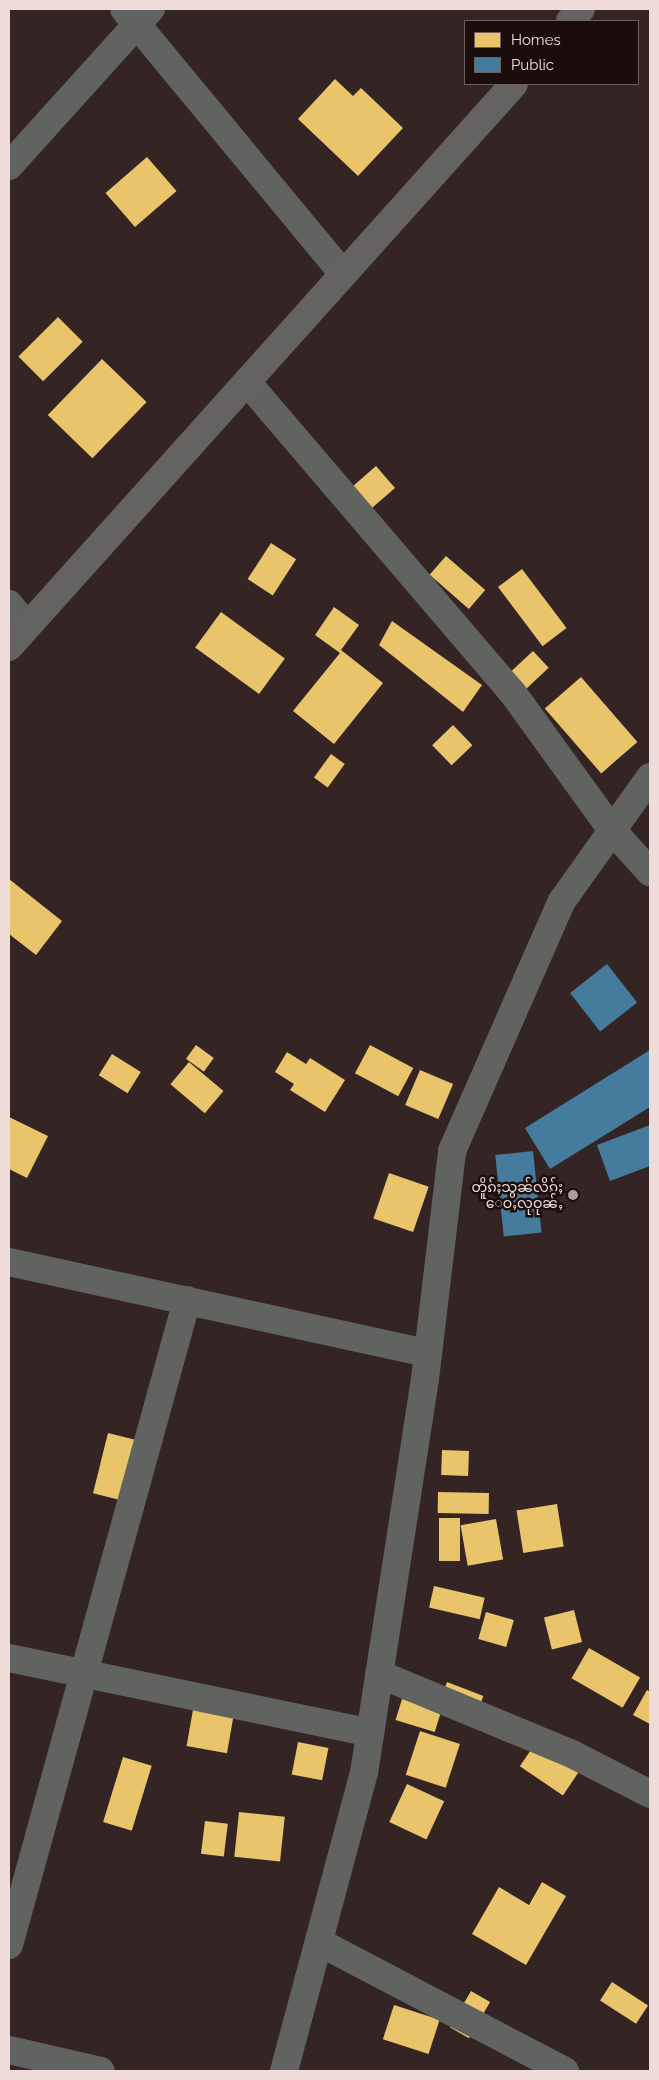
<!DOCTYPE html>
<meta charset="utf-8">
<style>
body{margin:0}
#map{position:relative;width:659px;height:2080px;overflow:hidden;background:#342524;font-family:Raleway,"Noto Sans Myanmar",sans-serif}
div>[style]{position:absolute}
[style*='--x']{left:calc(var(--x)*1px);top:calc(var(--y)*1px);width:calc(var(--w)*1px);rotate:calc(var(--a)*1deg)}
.homes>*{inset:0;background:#e9c46a;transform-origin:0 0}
.public>*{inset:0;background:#457b9d;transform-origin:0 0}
.minor>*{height:28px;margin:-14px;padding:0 14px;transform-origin:14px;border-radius:14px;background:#616361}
.major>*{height:28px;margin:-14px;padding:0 14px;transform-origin:14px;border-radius:14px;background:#646361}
.dots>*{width:14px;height:14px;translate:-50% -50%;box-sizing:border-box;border:2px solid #1a0d0c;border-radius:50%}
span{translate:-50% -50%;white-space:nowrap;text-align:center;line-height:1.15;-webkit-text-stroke:5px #1a0d0c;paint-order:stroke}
.poi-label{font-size:14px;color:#efdcd9}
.right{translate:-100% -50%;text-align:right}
.frame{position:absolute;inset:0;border:10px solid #efdcd9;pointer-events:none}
.legend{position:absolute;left:464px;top:20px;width:175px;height:65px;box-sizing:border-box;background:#1a0d0c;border:1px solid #6f605e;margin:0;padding:6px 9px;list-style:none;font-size:15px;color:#efdcd9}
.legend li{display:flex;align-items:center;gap:10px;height:25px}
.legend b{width:25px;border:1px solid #6f605e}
</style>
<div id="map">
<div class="homes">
<i style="clip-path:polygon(335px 79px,353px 96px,361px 88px,403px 128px,358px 176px,298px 119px)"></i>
<i style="left:147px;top:157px;width:45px;height:55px;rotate:49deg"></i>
<i style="left:58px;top:317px;width:35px;height:56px;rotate:45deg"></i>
<i style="left:102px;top:359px;width:62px;height:78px;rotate:44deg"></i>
<i style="left:376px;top:466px;width:29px;height:38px;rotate:49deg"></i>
<i style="left:271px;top:543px;width:30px;height:43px;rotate:33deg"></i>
<i style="left:446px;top:556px;width:52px;height:25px;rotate:41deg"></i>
<i style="left:522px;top:569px;width:74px;height:30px;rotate:53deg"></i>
<i style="clip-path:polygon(334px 607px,359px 625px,341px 650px,383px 683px,334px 744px,293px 711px,340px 653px,315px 635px)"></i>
<i style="left:221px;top:612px;width:79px;height:44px;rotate:36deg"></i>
<i style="clip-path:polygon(392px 621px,482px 685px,463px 712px,379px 645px)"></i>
<i style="left:533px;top:651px;width:23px;height:32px;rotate:47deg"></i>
<i style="left:581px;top:677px;width:86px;height:48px;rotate:49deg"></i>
<i style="left:453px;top:725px;width:28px;height:29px;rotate:46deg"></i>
<i style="left:331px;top:754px;width:17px;height:29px;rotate:36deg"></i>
<i style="clip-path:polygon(9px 879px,62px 921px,36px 955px,9px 934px)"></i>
<i style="left:196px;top:1045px;width:22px;height:17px;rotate:36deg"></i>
<i style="left:370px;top:1045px;width:49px;height:32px;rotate:28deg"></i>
<i style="clip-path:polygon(287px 1052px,306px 1064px,310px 1058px,345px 1080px,325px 1112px,290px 1090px,294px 1084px,275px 1072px)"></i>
<i style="left:112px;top:1054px;width:34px;height:25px;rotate:32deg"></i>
<i style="left:189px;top:1062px;width:45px;height:29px;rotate:40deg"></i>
<i style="left:420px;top:1070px;width:36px;height:38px;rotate:23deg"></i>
<i style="clip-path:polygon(9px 1117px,48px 1136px,27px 1178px,9px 1169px)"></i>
<i style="left:389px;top:1173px;width:42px;height:48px;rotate:19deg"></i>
<i style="left:108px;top:1433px;width:30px;height:62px;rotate:14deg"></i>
<i style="left:442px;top:1450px;width:27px;height:25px;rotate:2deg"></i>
<i style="left:438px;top:1492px;width:51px;height:21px;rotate:1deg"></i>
<i style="left:557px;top:1504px;width:43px;height:41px;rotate:81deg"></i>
<i style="left:439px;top:1518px;width:21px;height:43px"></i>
<i style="left:496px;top:1519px;width:41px;height:36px;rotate:80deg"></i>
<i style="left:434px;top:1586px;width:52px;height:22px;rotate:13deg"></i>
<i style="left:574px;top:1610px;width:33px;height:31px;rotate:76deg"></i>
<i style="left:486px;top:1612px;width:29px;height:28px;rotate:16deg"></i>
<i style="left:589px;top:1648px;width:59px;height:35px;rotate:30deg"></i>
<i style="left:447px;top:1682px;width:39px;height:22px;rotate:21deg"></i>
<i style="left:197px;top:1687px;width:41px;height:60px;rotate:10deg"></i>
<i style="clip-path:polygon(647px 1690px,650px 1692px,650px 1724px,633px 1715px)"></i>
<i style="left:402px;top:1699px;width:41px;height:22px;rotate:17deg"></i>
<i style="left:545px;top:1729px;width:52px;height:45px;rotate:34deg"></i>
<i style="left:420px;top:1731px;width:42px;height:46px;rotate:18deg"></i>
<i style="left:298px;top:1742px;width:31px;height:33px;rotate:11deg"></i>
<i style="left:123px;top:1757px;width:30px;height:68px;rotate:17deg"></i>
<i style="left:407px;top:1784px;width:41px;height:42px;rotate:25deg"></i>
<i style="left:239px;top:1812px;width:46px;height:45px;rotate:6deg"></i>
<i style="left:205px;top:1821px;width:23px;height:33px;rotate:7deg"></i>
<i style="clip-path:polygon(542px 1882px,566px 1896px,526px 1965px,472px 1934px,499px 1887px,529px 1905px)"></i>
<i style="left:612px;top:1982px;width:43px;height:22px;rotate:33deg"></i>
<i style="left:471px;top:1991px;width:22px;height:42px;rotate:30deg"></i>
<i style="left:394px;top:2005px;width:48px;height:36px;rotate:18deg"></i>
</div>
<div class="public">
<i style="left:607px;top:964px;width:49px;height:47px;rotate:52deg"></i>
<i style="clip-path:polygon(650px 1050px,650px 1107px,550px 1169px,525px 1128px)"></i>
<i style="clip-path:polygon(650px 1125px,650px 1166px,610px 1181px,597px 1145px)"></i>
<i style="left:533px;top:1151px;width:82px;height:38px;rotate:84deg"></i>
</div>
<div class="minor">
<i style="--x:124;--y:9;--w:344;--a:50.4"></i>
<i style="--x:9;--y:166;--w:212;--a:-47.9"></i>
<i style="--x:247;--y:382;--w:408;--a:49.5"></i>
<i style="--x:512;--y:692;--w:170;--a:54.1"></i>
<i style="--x:612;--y:830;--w:57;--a:47.9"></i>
<i style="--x:9;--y:604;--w:28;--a:51"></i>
<i style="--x:9;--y:1262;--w:429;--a:12.3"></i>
<i style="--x:9;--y:1658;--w:369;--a:11.7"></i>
<i style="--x:379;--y:1674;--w:209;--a:22.5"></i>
<i style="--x:572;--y:1754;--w:88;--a:27.1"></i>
<i style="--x:319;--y:1942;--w:278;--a:27.7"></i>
<i style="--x:9;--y:1945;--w:669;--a:-74.57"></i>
<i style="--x:9;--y:2050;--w:94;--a:12.9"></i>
<i style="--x:284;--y:2071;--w:309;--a:-75"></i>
<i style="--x:364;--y:1773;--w:399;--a:-81.2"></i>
<i style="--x:425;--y:1379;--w:230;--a:-83.2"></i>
<i style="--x:452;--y:1151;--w:273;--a:-66.3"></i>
<i style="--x:562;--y:901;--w:152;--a:-54.6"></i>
</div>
<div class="major">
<i style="--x:570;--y:21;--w:16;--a:-47"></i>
<i style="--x:9;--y:647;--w:756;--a:-48.11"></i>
</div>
<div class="dots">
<i style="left:573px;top:1195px;background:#ae9c9a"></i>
</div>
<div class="poi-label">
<span class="right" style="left:563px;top:1195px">တိူၵ်ႈသွၼ်လိၵ်ႈ<br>ေဝႇလုဝုၼ်ႇ</span>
</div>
<div class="frame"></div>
<ul class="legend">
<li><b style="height:14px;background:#e9c46a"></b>Homes</li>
<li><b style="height:14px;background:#457b9d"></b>Public</li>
</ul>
</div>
